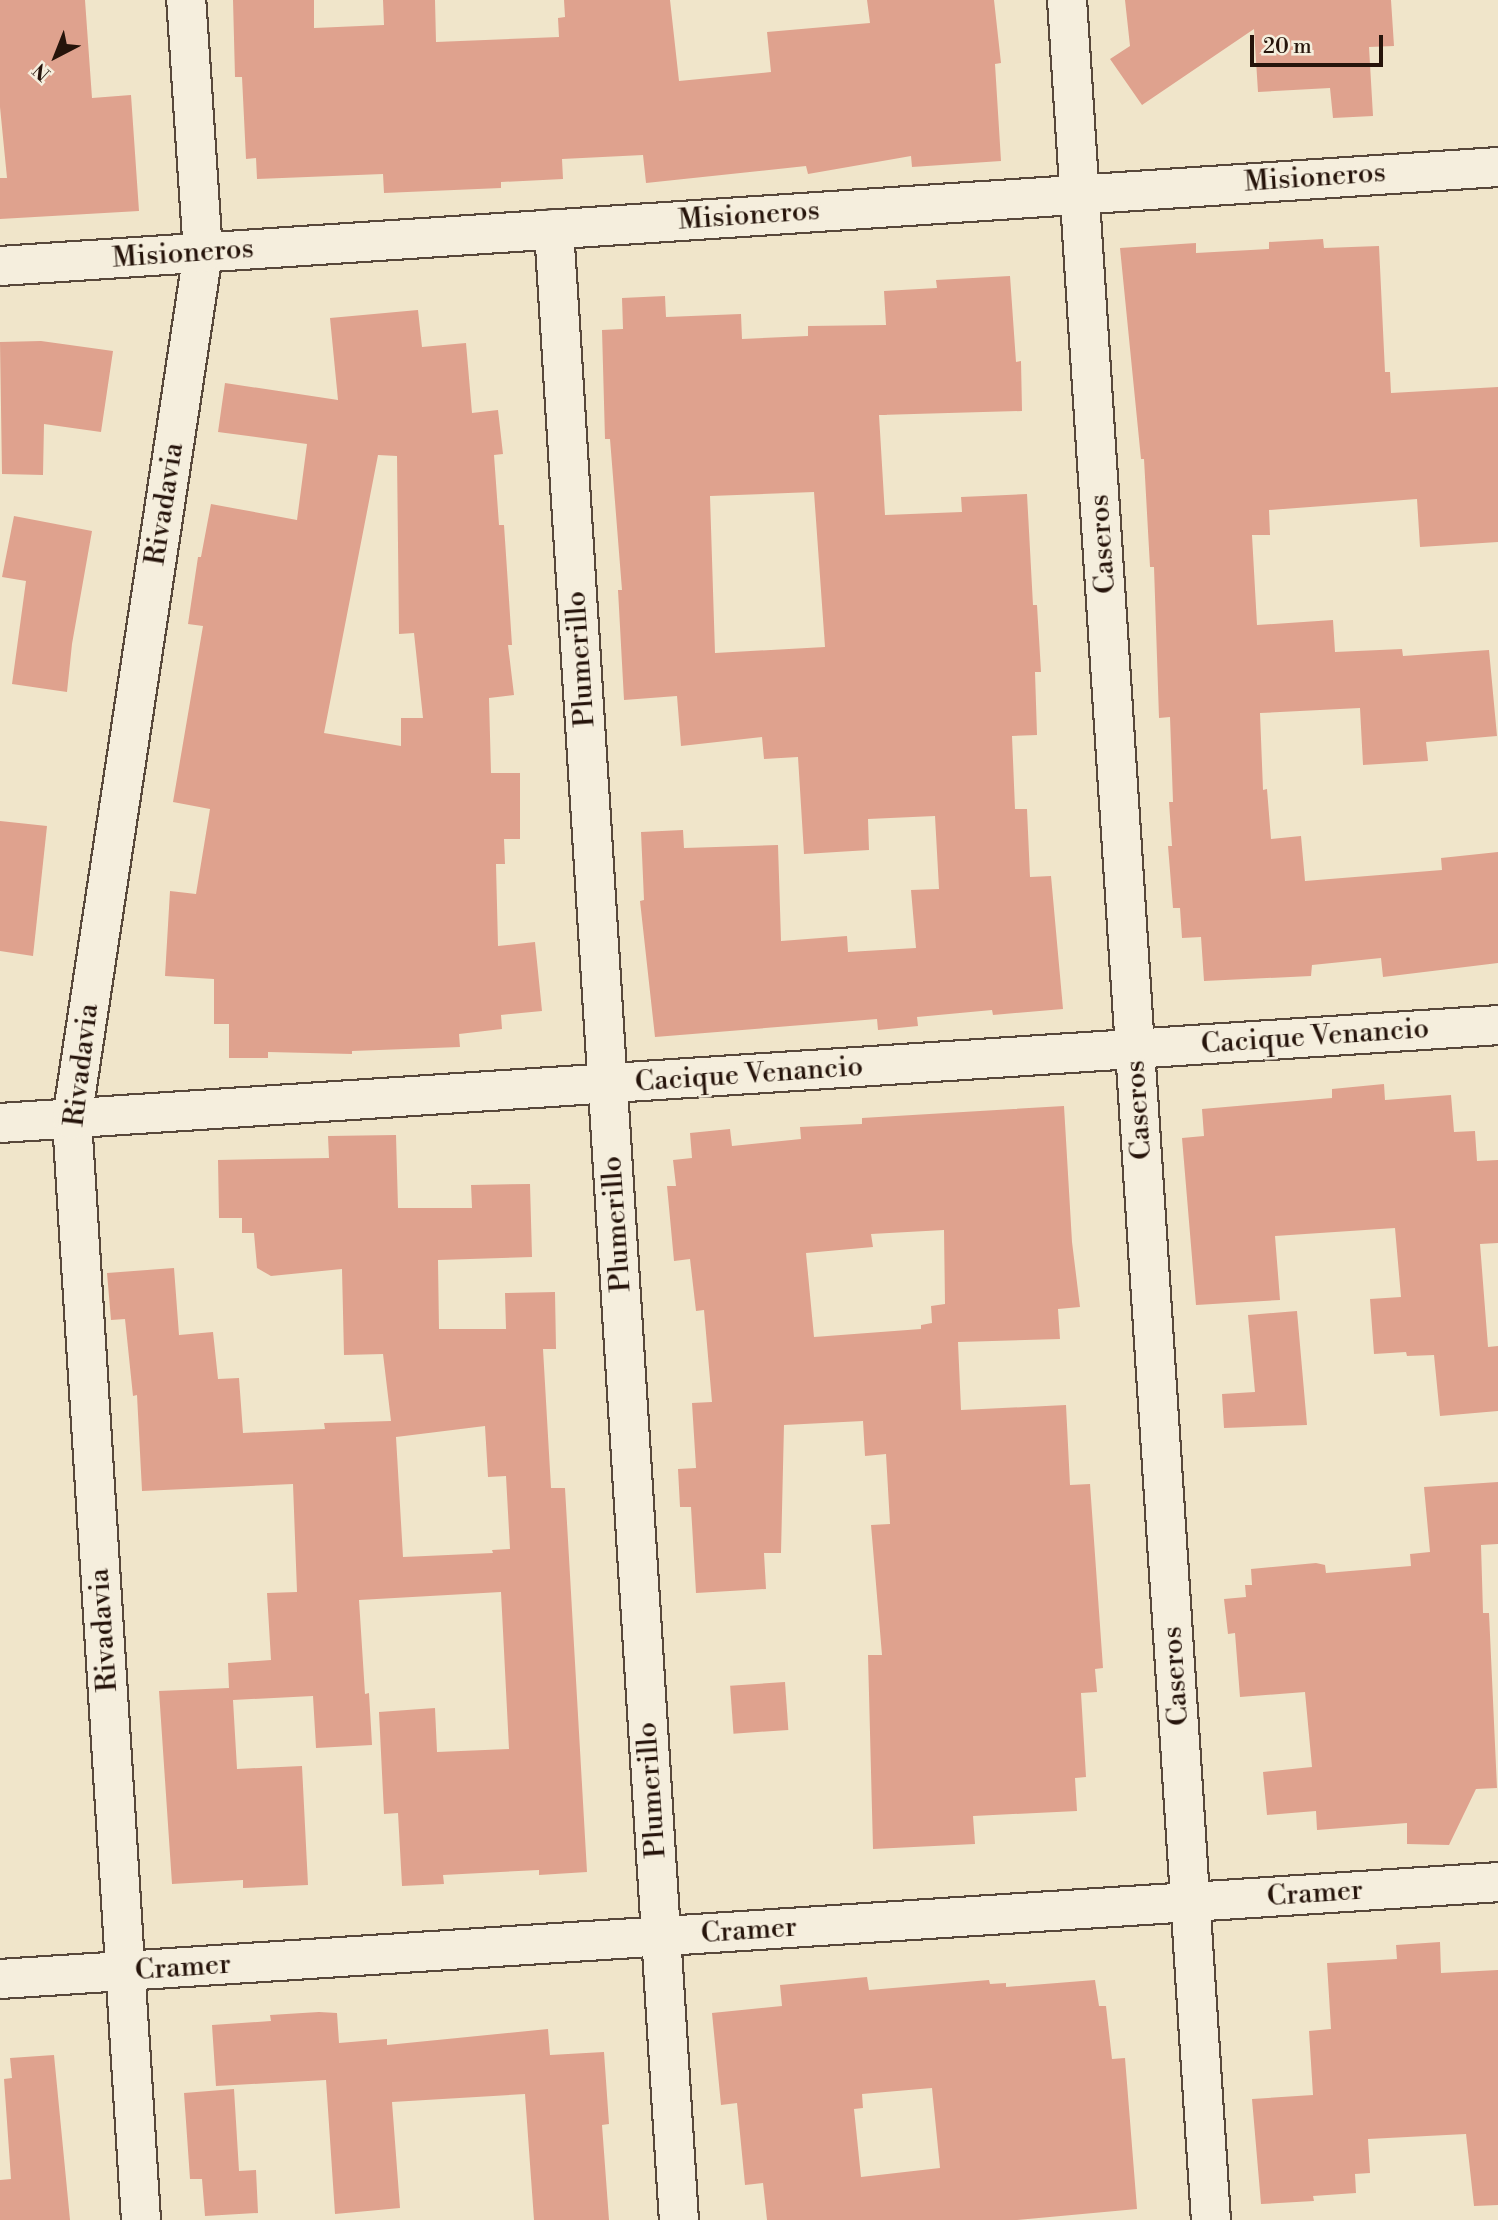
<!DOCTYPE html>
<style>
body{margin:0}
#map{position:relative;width:1498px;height:2220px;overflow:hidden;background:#f0e5ca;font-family:"Libre Bodoni",serif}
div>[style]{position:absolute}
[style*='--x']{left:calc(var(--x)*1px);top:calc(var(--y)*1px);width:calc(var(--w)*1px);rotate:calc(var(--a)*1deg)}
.building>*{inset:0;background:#dfa28e;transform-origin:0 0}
.roads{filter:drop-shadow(2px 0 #58483b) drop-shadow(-2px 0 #58483b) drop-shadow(0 2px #58483b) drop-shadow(0 -2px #58483b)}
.minor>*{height:38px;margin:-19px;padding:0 19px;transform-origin:19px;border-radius:19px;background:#f5eedd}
span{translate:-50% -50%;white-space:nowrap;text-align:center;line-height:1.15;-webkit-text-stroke:5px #f5eedd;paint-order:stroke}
.street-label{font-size:28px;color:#26140b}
.north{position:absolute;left:21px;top:21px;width:70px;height:70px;-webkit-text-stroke:5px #f5eedd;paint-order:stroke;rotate:222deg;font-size:19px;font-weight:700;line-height:28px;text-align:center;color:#26140b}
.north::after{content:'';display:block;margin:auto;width:24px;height:32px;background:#26140b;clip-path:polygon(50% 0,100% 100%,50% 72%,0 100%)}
.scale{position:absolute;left:1250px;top:35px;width:133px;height:32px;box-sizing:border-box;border:4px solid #26140b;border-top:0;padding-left:9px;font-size:21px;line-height:24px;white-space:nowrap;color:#26140b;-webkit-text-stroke:5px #f5eedd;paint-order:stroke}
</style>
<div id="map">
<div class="building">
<i style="clip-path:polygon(0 0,85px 0,92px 98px,131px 95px,139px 211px,0 219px,0 178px,7px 178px,0 107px)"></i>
<i style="clip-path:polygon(233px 0,314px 0,314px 28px,384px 25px,383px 0,435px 0,436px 42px,559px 37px,558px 18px,565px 17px,564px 0,670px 0,679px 81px,771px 72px,767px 32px,870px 23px,867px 0,994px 0,1001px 63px,995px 64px,1001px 161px,912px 167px,911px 156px,808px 174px,806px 166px,646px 183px,643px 155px,562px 159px,563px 179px,501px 182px,501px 188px,384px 193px,383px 174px,257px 179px,256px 158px,246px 159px,242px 77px,235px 77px)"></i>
<i style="clip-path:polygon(1125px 0,1391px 0,1394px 46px,1369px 47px,1373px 116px,1333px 118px,1330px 88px,1258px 92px,1254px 29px,1142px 105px,1110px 59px,1130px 46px)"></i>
<i style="clip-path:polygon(1323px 239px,1324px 248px,1379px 246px,1385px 372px,1390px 372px,1391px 393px,1498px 387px,1498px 542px,1420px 547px,1417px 499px,1269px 510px,1270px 535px,1252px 535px,1257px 625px,1333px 620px,1335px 652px,1402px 649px,1403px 656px,1489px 650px,1497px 736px,1426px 742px,1428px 761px,1363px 765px,1360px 708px,1260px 713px,1263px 790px,1267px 789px,1271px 839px,1301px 836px,1305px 881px,1442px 870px,1441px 858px,1498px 852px,1498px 963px,1383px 977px,1381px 958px,1312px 965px,1311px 976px,1204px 981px,1201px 937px,1182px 938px,1180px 908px,1173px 908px,1168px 846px,1172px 846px,1169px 802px,1173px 802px,1170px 717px,1159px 718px,1154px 567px,1150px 567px,1144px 459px,1141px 459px,1120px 248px,1196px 243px,1196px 253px,1269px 249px,1269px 242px)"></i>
<i style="clip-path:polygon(evenodd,1010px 276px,1016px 362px,1021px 361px,1022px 411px,879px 415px,885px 515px,962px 512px,961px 497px,1027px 494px,1033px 605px,1037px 605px,1041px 672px,1035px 672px,1037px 735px,1012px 736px,1015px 809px,1027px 809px,1030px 877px,1051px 876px,1063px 1009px,993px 1015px,992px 1010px,917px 1017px,918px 1026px,878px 1030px,877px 1019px,655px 1037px,640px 901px,644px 900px,641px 832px,683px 830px,684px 848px,778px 845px,781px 941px,847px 936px,848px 952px,916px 948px,911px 890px,939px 889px,935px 816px,868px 819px,869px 850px,804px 854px,798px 757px,764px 759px,762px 737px,681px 746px,677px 696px,624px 700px,618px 590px,622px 590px,610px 439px,605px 439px,602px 330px,623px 329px,622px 298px,665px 296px,666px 317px,741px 314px,742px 339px,808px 336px,808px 326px,886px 325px,884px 291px,937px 288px,936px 280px,1010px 276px,814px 492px,825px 647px,715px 653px,710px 496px,814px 492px)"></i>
<i style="clip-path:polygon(evenodd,418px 310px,422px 347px,466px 343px,472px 413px,498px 410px,503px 454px,494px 455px,499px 525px,504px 525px,512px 645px,508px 645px,514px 695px,489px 698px,491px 773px,520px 773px,520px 839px,504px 839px,505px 864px,496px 864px,498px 946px,535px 942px,542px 1011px,501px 1015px,502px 1029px,459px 1034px,460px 1047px,352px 1051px,352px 1054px,268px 1052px,268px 1058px,229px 1058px,229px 1024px,214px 1024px,214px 979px,165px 976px,170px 891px,196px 894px,210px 809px,173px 802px,203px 626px,188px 624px,198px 557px,201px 557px,211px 504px,297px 520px,307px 444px,218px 432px,225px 383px,338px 400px,330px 318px,418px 310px,378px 455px,397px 456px,399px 634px,414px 633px,423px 718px,401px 718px,401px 746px,324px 733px,378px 455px)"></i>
<i style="clip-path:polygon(41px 341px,113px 351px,101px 432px,44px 424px,43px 475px,2px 474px,0 342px)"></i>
<i style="clip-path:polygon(14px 516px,92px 531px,72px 644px,67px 692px,12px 684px,26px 581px,2px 577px)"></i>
<i style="clip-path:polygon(0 821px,47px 826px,33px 956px,0 951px)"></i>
<i style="clip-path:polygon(1384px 1084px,1385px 1100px,1451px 1095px,1454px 1132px,1475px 1131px,1477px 1161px,1498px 1160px,1498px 1243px,1480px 1244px,1488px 1347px,1498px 1346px,1498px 1411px,1440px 1416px,1434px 1355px,1407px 1356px,1406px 1352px,1374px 1354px,1370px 1299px,1401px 1297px,1395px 1228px,1275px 1236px,1280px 1300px,1196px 1305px,1182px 1138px,1204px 1136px,1202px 1109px,1332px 1098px,1332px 1089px)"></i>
<i style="clip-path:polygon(evenodd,1064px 1106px,1072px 1242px,1080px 1307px,1058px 1309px,1060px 1339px,958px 1342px,961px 1410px,1066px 1405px,1070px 1485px,1090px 1484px,1103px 1668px,1095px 1669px,1097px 1692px,1081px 1693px,1086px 1777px,1075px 1778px,1077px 1811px,973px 1816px,975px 1844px,873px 1849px,868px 1655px,882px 1655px,871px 1525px,890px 1524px,886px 1454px,865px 1456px,863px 1421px,784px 1425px,781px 1553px,764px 1553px,766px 1589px,696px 1593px,691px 1507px,680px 1507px,678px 1469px,696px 1468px,692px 1403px,712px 1402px,704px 1310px,696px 1311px,690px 1259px,674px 1261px,667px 1186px,676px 1186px,673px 1160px,692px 1158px,690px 1133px,730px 1129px,732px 1146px,801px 1139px,800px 1127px,862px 1124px,862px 1118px,1064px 1106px,944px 1230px,945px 1304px,931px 1306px,932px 1323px,921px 1325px,921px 1329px,814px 1337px,806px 1253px,873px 1247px,871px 1234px,944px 1230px)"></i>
<i style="clip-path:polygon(evenodd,396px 1135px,398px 1208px,472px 1208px,471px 1185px,530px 1184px,532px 1257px,438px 1260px,439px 1329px,506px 1329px,505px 1293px,555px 1292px,556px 1349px,543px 1349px,551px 1488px,565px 1488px,587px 1872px,539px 1875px,539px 1870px,443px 1875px,444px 1884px,402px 1886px,398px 1813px,384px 1814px,379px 1712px,435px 1708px,437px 1752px,509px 1749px,501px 1592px,359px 1600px,365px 1694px,369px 1693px,372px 1745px,316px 1748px,313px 1696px,233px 1700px,237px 1769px,302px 1766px,308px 1885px,243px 1888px,243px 1880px,172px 1884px,159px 1691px,229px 1688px,228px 1663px,271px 1660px,267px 1593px,297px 1592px,293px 1484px,142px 1491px,137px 1395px,133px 1396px,125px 1319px,111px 1320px,107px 1273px,174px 1268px,179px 1335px,213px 1332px,218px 1379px,239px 1378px,243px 1433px,325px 1429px,324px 1423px,391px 1421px,383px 1354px,344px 1355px,342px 1269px,271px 1276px,257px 1268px,254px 1233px,242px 1233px,242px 1218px,219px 1218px,218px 1160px,329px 1158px,328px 1136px,396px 1135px,485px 1426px,488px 1477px,506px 1476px,510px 1549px,492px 1550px,493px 1553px,403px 1557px,396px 1437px,485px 1426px)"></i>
<i style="clip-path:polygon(1297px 1311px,1307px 1425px,1224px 1428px,1222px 1394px,1255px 1392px,1248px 1315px)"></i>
<i style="clip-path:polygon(1498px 1482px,1498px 1544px,1481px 1545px,1483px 1613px,1489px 1613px,1497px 1788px,1476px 1789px,1449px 1845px,1407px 1844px,1407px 1823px,1317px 1830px,1316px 1811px,1267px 1815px,1263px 1772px,1312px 1767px,1305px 1692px,1240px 1697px,1235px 1633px,1228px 1634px,1224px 1599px,1246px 1597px,1245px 1585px,1252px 1585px,1251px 1569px,1316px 1563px,1325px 1565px,1326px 1573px,1411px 1566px,1410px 1554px,1430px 1552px,1424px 1487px)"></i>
<i style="left:785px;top:1682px;width:48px;height:55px;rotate:86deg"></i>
<i style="clip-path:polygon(1440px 1942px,1441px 1973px,1498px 1970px,1498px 2205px,1474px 2206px,1466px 2134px,1368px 2139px,1370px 2173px,1355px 2174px,1356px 2193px,1313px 2196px,1314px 2201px,1261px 2204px,1252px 2099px,1313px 2095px,1309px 2031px,1331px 2029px,1327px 1963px,1397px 1959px,1396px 1945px)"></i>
<i style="clip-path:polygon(evenodd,867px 1977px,869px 1990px,989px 1980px,990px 1984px,1006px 1983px,1006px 1987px,1095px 1980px,1099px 2006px,1106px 2006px,1112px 2059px,1125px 2058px,1137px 2209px,1017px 2220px,767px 2220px,763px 2183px,745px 2185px,737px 2103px,721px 2105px,712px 2013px,782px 2006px,780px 1985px,867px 1977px,932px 2088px,940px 2168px,861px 2177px,854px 2109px,863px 2108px,862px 2094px,932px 2088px)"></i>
<i style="clip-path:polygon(319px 2012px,337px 2013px,339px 2043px,387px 2039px,387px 2045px,548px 2029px,550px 2055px,604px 2052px,609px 2124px,602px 2125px,609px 2220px,534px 2220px,525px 2094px,392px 2102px,400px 2208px,335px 2214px,326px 2080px,216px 2086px,212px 2025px,271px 2021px,270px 2015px)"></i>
<i style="clip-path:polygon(54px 2055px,70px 2220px,0 2220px,0 2180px,11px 2179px,4px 2079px,12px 2078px,10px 2058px)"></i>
<i style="clip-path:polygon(234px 2089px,239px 2171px,256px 2170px,258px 2213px,205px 2216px,202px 2179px,190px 2179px,184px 2093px)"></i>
</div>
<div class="roads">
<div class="minor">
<i style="--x:1067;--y:0;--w:2225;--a:86.29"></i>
<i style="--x:554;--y:229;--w:1995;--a:86.41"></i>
<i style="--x:0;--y:266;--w:1501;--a:-3.78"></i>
<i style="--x:0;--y:1123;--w:1501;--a:-3.74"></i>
<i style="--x:0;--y:1979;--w:1501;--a:-3.7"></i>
<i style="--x:141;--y:2220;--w:1103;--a:-93.59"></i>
<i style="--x:72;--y:1119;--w:876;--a:-81.4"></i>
<i style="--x:203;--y:253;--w:254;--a:-93.8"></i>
</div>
</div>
<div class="street-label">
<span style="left:1315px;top:178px;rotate:-4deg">Misioneros</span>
<span style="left:749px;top:216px;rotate:-4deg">Misioneros</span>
<span style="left:183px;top:254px;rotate:-4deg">Misioneros</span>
<span style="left:165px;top:504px;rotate:-81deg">Rivadavia</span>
<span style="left:1103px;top:544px;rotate:-94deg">Caseros</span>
<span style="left:581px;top:659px;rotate:-94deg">Plumerillo</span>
<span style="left:1315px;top:1037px;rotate:-4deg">Cacique Venancio</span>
<span style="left:82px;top:1065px;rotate:-83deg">Rivadavia</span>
<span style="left:749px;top:1075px;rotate:-4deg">Cacique Venancio</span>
<span style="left:1139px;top:1110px;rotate:-94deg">Caseros</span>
<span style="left:617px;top:1224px;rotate:-94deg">Plumerillo</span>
<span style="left:104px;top:1630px;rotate:-94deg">Rivadavia</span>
<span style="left:1176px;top:1676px;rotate:-94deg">Caseros</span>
<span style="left:652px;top:1790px;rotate:-94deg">Plumerillo</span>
<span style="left:1315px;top:1894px;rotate:-4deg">Cramer</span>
<span style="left:749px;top:1931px;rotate:-4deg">Cramer</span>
<span style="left:183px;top:1968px;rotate:-4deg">Cramer</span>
</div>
<div class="north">N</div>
<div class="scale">20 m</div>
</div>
